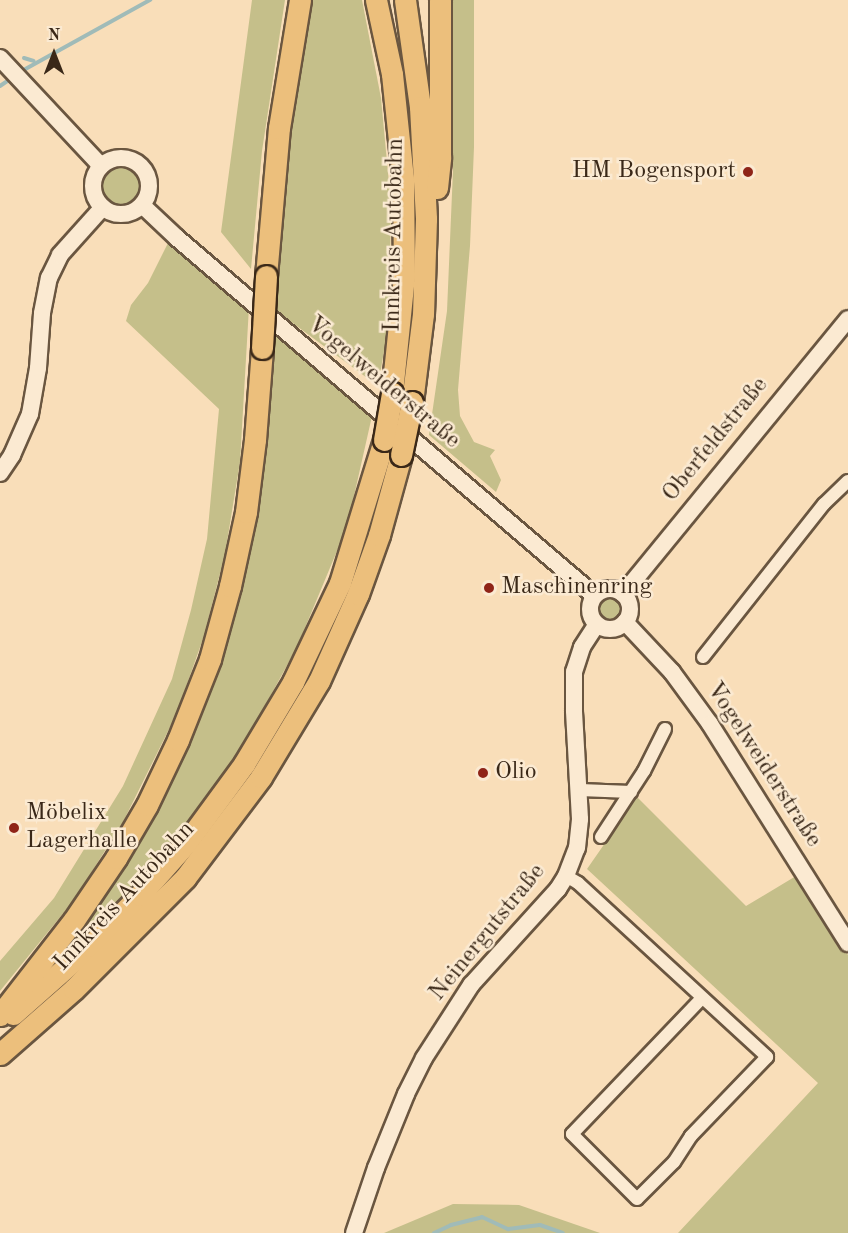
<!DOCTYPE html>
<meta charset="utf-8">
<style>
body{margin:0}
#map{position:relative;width:848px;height:1233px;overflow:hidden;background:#f9deb9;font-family:"Old Standard TT",serif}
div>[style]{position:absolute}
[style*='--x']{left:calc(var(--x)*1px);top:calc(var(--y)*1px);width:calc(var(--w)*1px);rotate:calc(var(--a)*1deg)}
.green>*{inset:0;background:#c5bf8a}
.round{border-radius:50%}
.stream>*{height:4px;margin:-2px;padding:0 2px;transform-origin:2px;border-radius:2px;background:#a0bbb8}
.roads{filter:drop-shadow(2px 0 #6a5640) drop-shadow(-2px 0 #6a5640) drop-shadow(0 2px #6a5640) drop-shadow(0 -2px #6a5640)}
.street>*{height:12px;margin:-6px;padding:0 6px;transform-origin:6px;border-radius:6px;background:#fbead2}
.secondary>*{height:16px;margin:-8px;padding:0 8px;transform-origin:8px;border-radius:8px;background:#fbead2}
.secondary>.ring{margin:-8px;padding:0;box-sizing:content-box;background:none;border:16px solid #fbead2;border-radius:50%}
.highway>*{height:21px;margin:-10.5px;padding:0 10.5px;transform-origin:10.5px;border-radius:10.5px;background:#ecbf7c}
.bridges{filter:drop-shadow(2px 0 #3a2818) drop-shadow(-2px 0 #3a2818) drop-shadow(0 2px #3a2818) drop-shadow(0 -2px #3a2818)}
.highway-bridge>*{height:21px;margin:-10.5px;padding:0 10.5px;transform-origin:10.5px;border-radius:10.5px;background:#ecbf7c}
.dots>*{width:16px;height:16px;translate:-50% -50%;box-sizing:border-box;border:3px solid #fbead2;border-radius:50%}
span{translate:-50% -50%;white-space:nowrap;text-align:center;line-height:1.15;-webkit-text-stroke:5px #fbead2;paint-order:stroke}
.poi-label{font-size:24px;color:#3a2818}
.right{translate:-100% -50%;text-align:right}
.left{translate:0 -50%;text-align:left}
.street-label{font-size:24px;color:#3a2818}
.north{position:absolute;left:24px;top:24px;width:60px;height:60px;-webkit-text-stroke:4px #fbead2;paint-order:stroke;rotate:0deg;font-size:16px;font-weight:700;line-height:24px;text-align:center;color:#3a2818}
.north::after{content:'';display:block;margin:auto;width:21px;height:27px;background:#3a2818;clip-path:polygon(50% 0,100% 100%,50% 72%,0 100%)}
</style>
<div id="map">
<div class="green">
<i style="clip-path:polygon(252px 0,285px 0,262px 151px,251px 269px,221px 232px)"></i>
<i style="clip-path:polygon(313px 0,362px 0,381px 98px,391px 205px,389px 322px,378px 386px,275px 310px,284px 176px,300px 55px)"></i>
<i style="clip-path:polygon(453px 0,474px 0,474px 147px,470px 246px,458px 390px,460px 416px,474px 442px,495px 450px,490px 456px,501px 480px,496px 492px,429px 435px,447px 311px,453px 170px,451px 65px)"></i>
<i class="round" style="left:100px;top:166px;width:42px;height:42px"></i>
<i style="clip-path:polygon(170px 239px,249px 307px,240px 462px,225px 554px,204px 636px,176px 715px,123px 822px,74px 900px,0 991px,0 961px,54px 898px,123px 786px,172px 679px,191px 610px,207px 539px,219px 409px,126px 321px,131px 305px,148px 283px)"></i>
<i style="clip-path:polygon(274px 332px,372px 416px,347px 527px,297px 647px,242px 748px,174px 839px,110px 910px,73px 946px,69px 941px,168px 786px,211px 687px,242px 583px,258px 503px)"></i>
<i class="round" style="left:600px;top:598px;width:22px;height:22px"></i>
<i style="clip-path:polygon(637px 797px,746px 906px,796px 876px,848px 955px,848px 1233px,678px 1233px,818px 1083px,587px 869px)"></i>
<i style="clip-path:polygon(453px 1204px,519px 1205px,600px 1233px,384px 1233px)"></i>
</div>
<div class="stream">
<i style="--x:24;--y:58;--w:10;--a:17"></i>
<i style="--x:20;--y:72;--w:149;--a:-29"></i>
<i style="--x:0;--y:86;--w:14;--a:-34"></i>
<i style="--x:434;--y:1233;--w:19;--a:-25"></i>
<i style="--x:451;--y:1225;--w:32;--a:-14"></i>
<i style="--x:482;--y:1217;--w:29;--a:25"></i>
<i style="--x:508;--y:1229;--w:32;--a:-7"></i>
<i style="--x:540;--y:1225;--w:24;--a:19"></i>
</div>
<div class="roads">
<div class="street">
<i style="--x:703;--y:657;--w:195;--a:-51.7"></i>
<i style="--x:824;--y:504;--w:33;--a:-44"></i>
<i style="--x:580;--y:790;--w:51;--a:2.2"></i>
<i style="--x:601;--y:837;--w:79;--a:-56.9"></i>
<i style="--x:644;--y:771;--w:47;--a:-63.4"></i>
<i style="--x:566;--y:876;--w:14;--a:30"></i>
<i style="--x:578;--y:883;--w:257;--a:42.6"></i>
<i style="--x:767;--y:1057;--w:110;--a:133.9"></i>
<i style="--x:691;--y:1136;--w:31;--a:123"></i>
<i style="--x:674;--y:1162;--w:52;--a:135"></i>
<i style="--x:637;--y:1199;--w:92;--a:-135"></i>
<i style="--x:572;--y:1134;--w:188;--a:-46.3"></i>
</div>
<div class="secondary">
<i style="--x:0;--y:58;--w:148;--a:46.9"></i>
<i class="ring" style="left:93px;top:158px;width:40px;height:40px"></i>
<i style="--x:142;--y:205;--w:48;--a:43.3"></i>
<i style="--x:177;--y:238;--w:550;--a:40.58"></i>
<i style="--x:0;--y:473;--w:22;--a:-56"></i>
<i style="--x:12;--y:455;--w:45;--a:-66.3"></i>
<i style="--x:30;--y:414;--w:47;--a:-80.1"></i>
<i style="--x:38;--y:368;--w:55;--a:-85.8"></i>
<i style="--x:42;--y:313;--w:36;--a:-79"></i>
<i style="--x:49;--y:278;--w:25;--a:-64"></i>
<i style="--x:60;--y:255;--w:64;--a:-48.1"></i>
<i class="ring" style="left:590px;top:589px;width:24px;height:24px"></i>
<i style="--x:623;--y:594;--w:355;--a:-50.7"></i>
<i style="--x:625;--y:622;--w:69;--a:46.8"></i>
<i style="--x:672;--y:672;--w:64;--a:53.8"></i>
<i style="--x:710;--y:724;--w:259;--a:57.8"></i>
<i style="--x:354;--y:1233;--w:69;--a:-71.3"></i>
<i style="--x:376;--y:1168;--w:80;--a:-67.9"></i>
<i style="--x:406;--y:1094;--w:40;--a:-63.4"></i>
<i style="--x:424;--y:1058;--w:87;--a:-57.2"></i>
<i style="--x:471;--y:985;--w:130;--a:-47.8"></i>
<i style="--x:558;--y:889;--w:15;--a:-58"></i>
<i style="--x:566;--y:876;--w:30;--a:-69"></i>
<i style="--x:577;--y:848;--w:29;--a:-84"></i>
<i style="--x:580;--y:819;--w:109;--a:-93.2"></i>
<i style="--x:574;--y:710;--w:38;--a:-90"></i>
<i style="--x:574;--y:672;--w:26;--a:-72"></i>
<i style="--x:582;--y:647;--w:27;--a:-57"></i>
</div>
<div class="highway">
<i style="--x:376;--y:0;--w:76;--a:77.8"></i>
<i style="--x:392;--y:74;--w:105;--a:84"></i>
<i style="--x:403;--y:178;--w:98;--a:89.4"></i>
<i style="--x:404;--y:276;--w:118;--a:95.9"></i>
<i style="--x:405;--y:0;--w:108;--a:82"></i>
<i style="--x:420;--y:107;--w:112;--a:86.9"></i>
<i style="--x:426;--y:219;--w:95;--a:91.8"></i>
<i style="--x:423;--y:314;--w:89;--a:97.1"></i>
<i style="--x:437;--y:188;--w:31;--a:-84"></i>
<i style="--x:440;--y:157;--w:157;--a:-90"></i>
<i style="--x:266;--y:276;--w:149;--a:-85"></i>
<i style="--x:279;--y:128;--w:130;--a:-80.7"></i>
<i style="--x:13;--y:1014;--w:103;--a:-41.4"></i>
<i style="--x:90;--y:946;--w:71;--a:-45.6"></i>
<i style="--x:140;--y:895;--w:71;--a:-48.4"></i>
<i style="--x:187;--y:842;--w:97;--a:-53.8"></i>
<i style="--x:244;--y:764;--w:96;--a:-59.1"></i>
<i style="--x:293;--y:682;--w:110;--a:-64.6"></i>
<i style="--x:340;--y:583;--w:150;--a:-72.9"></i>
<i style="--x:0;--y:1015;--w:120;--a:-52.1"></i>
<i style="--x:74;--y:920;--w:75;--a:-55.9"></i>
<i style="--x:116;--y:858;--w:61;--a:-59.7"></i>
<i style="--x:147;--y:805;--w:72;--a:-64.5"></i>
<i style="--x:178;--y:740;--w:87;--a:-68.4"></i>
<i style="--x:210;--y:659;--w:76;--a:-74.7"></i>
<i style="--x:230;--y:586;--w:76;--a:-77.8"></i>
<i style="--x:246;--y:512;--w:73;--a:-82.9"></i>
<i style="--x:255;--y:440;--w:92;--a:-85.6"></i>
<i style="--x:0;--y:1054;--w:98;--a:-41.3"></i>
<i style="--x:74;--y:989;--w:157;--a:-45"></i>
<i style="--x:185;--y:878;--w:126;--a:-53"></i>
<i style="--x:261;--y:777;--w:112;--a:-58.9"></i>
<i style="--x:319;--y:681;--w:95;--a:-65.9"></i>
<i style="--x:358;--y:594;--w:63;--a:-70.4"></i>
<i style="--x:379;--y:535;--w:83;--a:-74.6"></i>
</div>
</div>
<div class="bridges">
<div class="highway-bridge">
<i style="--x:262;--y:348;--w:72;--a:-86.8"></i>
<i style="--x:384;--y:440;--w:48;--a:-80.3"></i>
<i style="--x:401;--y:455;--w:54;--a:-78.3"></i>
</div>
</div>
<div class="dots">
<i style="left:748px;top:172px;background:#8f2418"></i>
<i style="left:489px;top:588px;background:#8f2418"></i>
<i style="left:483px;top:773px;background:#8f2418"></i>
<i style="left:14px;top:828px;background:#8f2418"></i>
</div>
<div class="poi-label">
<span class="right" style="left:736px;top:172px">HM Bogensport</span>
<span class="left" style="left:501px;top:588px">Maschinenring</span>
<span class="left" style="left:495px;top:773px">Olio</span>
<span class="left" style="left:26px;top:828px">Möbelix<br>Lagerhalle</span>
</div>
<div class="street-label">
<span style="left:395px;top:235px;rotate:-89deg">Innkreis Autobahn</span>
<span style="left:383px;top:383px;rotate:40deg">Vogelweiderstraße</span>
<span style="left:716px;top:440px;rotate:-51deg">Oberfeldstraße</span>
<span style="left:763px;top:765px;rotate:57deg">Vogelweiderstraße</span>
<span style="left:125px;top:897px;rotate:-47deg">Innkreis Autobahn</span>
<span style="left:488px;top:933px;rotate:-51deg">Neinergutstraße</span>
</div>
<div class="north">N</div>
</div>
